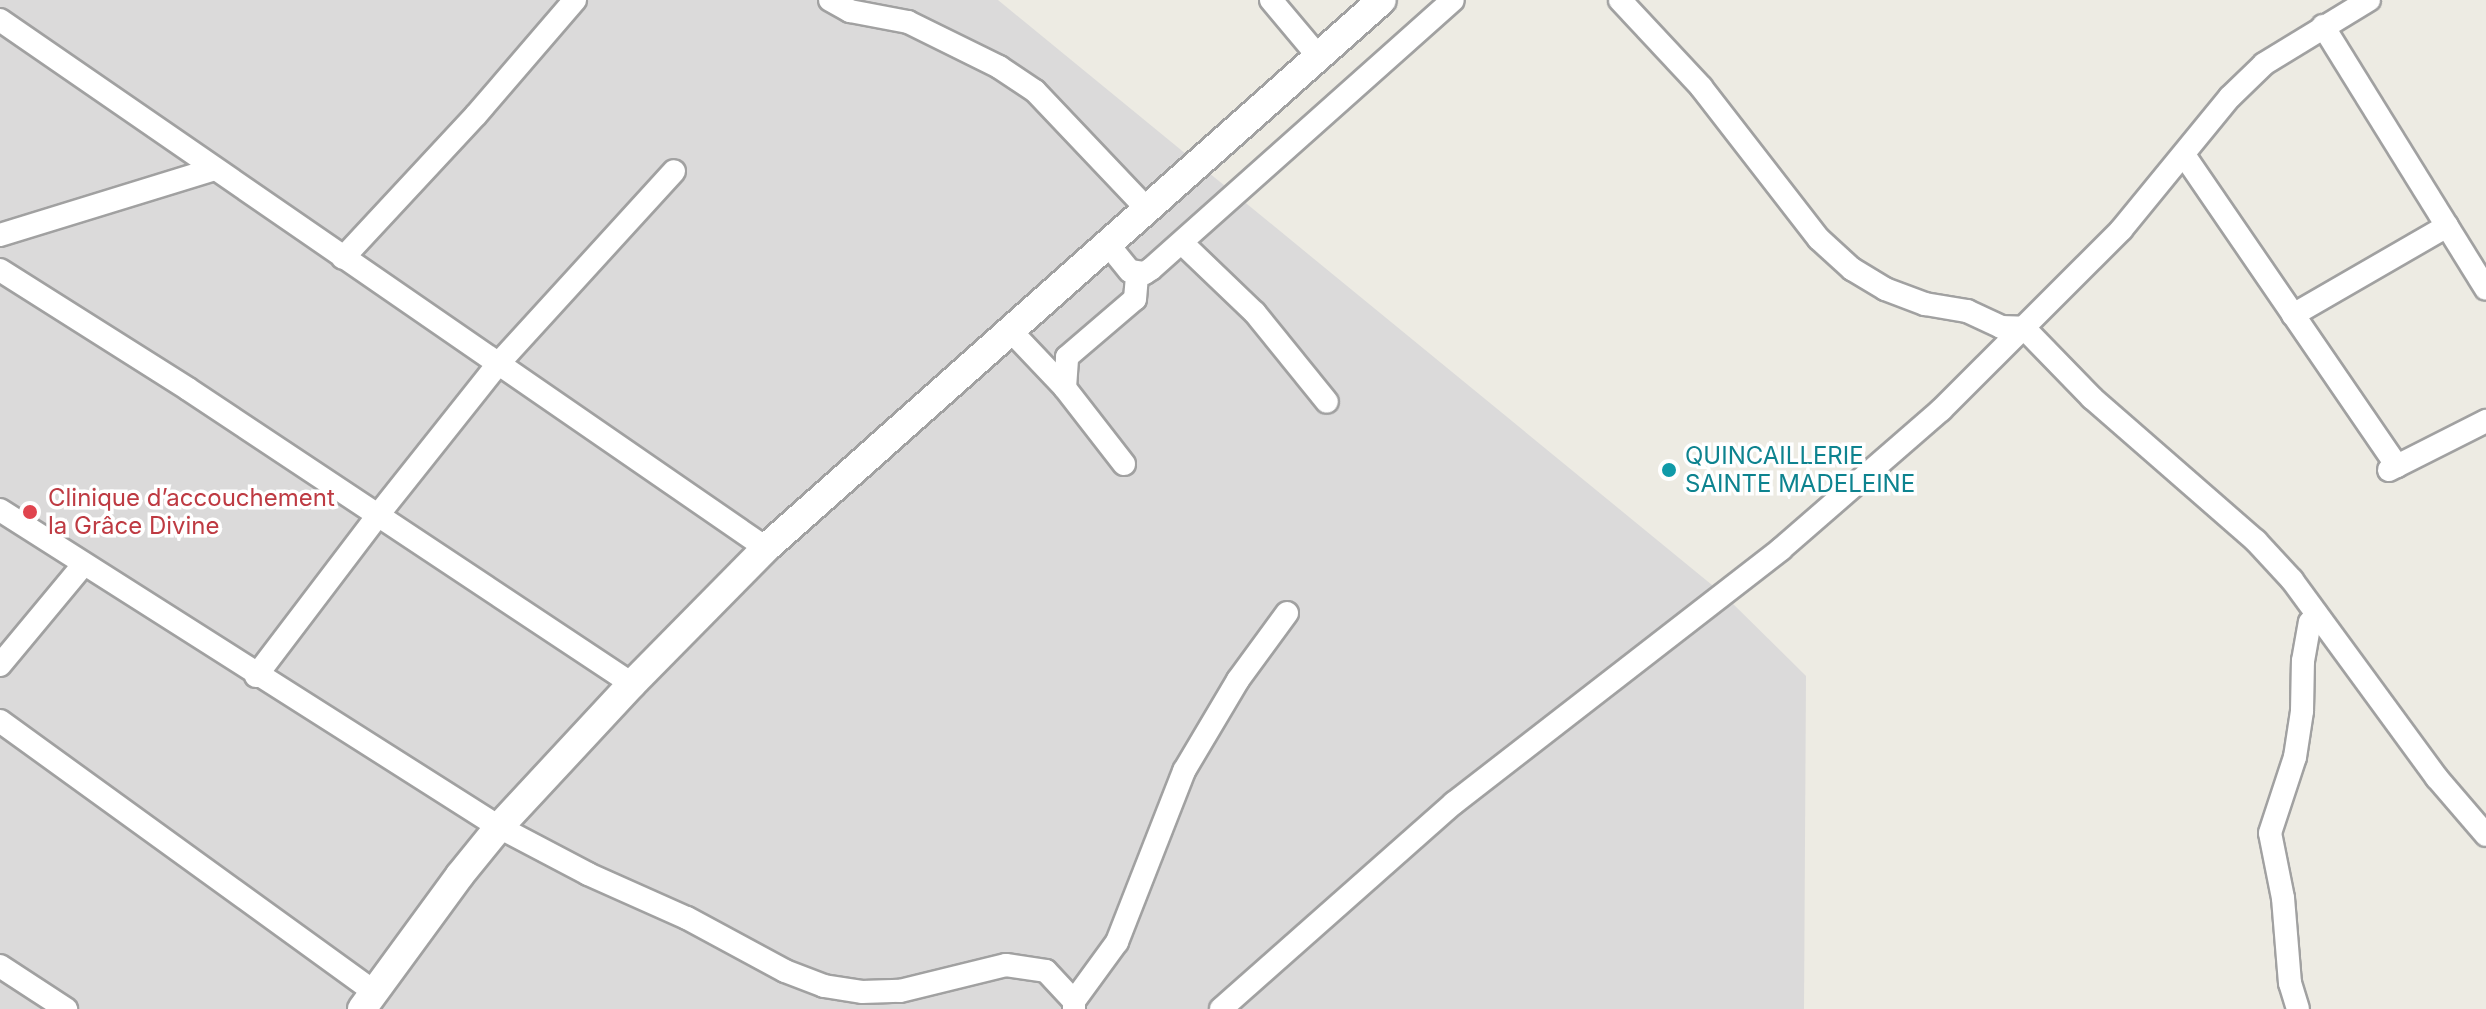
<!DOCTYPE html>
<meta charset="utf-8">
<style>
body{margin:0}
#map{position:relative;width:2486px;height:1009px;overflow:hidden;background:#edebe3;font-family:Inter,sans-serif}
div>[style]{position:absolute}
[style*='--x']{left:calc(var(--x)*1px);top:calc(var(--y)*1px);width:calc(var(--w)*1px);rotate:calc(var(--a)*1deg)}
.residential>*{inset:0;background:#dbdada}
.roads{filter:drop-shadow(2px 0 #a1a1a1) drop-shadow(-2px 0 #a1a1a1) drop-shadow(0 2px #a1a1a1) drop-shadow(0 -2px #a1a1a1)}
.minor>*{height:22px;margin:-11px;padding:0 11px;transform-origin:11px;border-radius:11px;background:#fff}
.tertiary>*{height:28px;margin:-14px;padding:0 14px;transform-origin:14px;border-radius:14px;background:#fff}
.dots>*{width:22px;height:22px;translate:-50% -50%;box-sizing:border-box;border:4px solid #fff;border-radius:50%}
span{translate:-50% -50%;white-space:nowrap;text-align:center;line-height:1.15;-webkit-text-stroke:7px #fff;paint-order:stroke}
.culture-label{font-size:24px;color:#0d838f}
.left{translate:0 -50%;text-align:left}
.health-label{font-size:24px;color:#be3a42}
</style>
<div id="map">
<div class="residential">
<i style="clip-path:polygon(0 0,998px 0,1723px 594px,1806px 676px,1804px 1009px,0 1009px)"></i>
</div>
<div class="roads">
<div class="minor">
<i style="--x:830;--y:0;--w:23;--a:29"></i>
<i style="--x:850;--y:11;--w:59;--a:10.7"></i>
<i style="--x:908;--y:22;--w:102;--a:26.3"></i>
<i style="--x:999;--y:67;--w:43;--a:33.7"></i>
<i style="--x:1035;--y:91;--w:161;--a:46.5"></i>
<i style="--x:1271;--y:0;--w:73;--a:50"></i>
<i style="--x:1620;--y:0;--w:119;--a:47"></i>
<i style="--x:1701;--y:87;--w:192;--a:52.2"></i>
<i style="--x:1819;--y:239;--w:45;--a:42.3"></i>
<i style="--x:1852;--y:269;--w:39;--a:31"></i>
<i style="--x:1885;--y:289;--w:43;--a:20.6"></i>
<i style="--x:1925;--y:304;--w:43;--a:9.5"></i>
<i style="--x:1967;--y:311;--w:38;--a:25"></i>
<i style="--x:2001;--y:327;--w:23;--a:2"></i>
<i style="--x:2024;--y:328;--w:98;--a:45.8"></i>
<i style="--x:2092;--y:398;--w:218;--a:41.1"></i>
<i style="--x:2256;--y:541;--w:53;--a:47.3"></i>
<i style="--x:2292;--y:580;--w:245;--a:53.8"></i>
<i style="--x:2437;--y:778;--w:75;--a:49.3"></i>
<i style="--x:0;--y:20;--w:930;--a:34.58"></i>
<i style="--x:2323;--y:26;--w:309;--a:58.2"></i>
<i style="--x:2184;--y:155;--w:377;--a:55.6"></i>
<i style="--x:0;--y:235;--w:224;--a:-17.1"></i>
<i style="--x:1107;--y:243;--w:36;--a:51"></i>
<i style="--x:1130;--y:271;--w:15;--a:8"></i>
<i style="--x:1145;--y:273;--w:7;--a:-34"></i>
<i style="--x:1151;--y:269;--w:404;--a:-41.7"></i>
<i style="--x:1182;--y:243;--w:101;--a:43.8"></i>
<i style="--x:1255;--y:313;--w:114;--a:51"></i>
<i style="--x:343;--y:258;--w:195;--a:-47.1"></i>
<i style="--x:476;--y:115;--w:152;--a:-49.3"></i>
<i style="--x:0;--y:270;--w:222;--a:32.3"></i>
<i style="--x:188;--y:389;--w:533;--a:33.6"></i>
<i style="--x:2293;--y:315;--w:178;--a:-30"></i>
<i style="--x:1010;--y:330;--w:80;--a:46.5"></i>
<i style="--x:1124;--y:464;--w:96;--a:-127.8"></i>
<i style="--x:1065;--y:388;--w:31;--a:-86"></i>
<i style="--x:1067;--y:357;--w:89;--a:-40.5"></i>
<i style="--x:1135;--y:299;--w:25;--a:-85"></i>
<i style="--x:2389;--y:470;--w:109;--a:-26.8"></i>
<i style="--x:0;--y:510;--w:591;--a:32.43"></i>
<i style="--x:499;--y:827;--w:101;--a:27.8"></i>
<i style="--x:588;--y:874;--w:108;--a:24"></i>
<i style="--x:687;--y:918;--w:111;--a:28.4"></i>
<i style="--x:785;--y:971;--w:42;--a:21"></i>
<i style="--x:824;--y:986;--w:38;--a:9"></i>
<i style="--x:862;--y:992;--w:38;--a:-2"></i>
<i style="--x:900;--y:991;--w:109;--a:-13.8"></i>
<i style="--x:1006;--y:965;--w:40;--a:8.5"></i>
<i style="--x:1046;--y:971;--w:41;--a:47"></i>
<i style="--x:0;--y:665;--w:131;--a:-50.3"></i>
<i style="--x:256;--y:676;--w:202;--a:-52.8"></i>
<i style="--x:378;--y:515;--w:193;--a:-51.5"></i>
<i style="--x:498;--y:364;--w:261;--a:-47.6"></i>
<i style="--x:0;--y:721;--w:463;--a:35.9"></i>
<i style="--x:0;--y:966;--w:79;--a:33.1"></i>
<i style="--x:1074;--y:1009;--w:8;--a:-90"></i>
<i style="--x:1074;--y:1001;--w:73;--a:-53.9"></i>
<i style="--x:1117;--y:942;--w:184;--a:-68.6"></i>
<i style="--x:1184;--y:771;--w:106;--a:-59.3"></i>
<i style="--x:1238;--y:680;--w:83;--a:-53.8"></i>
<i style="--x:1221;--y:1009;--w:311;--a:-41.5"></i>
<i style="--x:1454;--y:803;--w:414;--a:-37.8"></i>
<i style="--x:1781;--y:549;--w:212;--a:-41"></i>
<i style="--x:1941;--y:410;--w:255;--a:-45"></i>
<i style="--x:2121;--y:230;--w:172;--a:-50.7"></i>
<i style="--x:2230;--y:97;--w:47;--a:-44.1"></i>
<i style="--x:2264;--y:64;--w:123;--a:-31.4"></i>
<i style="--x:2298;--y:1009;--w:27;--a:-107"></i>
<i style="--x:2290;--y:983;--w:85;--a:-94.7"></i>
<i style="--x:2283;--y:898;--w:66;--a:-101.3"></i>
<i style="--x:2270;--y:833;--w:80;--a:-71.8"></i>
<i style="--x:2295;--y:757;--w:47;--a:-81.3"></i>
<i style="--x:2302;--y:711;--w:50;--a:-88.9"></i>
<i style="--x:2303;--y:661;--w:39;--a:-80"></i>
<i style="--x:2310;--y:623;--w:11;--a:-56"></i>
</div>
<div class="tertiary">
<i style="--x:362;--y:1009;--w:166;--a:-53.8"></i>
<i style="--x:460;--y:875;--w:62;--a:-50.9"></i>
<i style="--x:499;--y:827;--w:195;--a:-47.1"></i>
<i style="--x:632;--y:684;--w:191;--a:-45.4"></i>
<i style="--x:766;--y:548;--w:824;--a:-41.66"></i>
</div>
</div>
<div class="dots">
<i style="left:1669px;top:470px;background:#0f9aa8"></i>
<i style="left:30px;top:512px;background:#e0444e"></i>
</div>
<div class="culture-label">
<span class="left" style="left:1685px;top:470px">QUINCAILLERIE<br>SAINTE MADELEINE</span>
</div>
<div class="health-label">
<span class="left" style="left:48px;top:512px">Clinique d’accouchement<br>la Grâce Divine</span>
</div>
</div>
